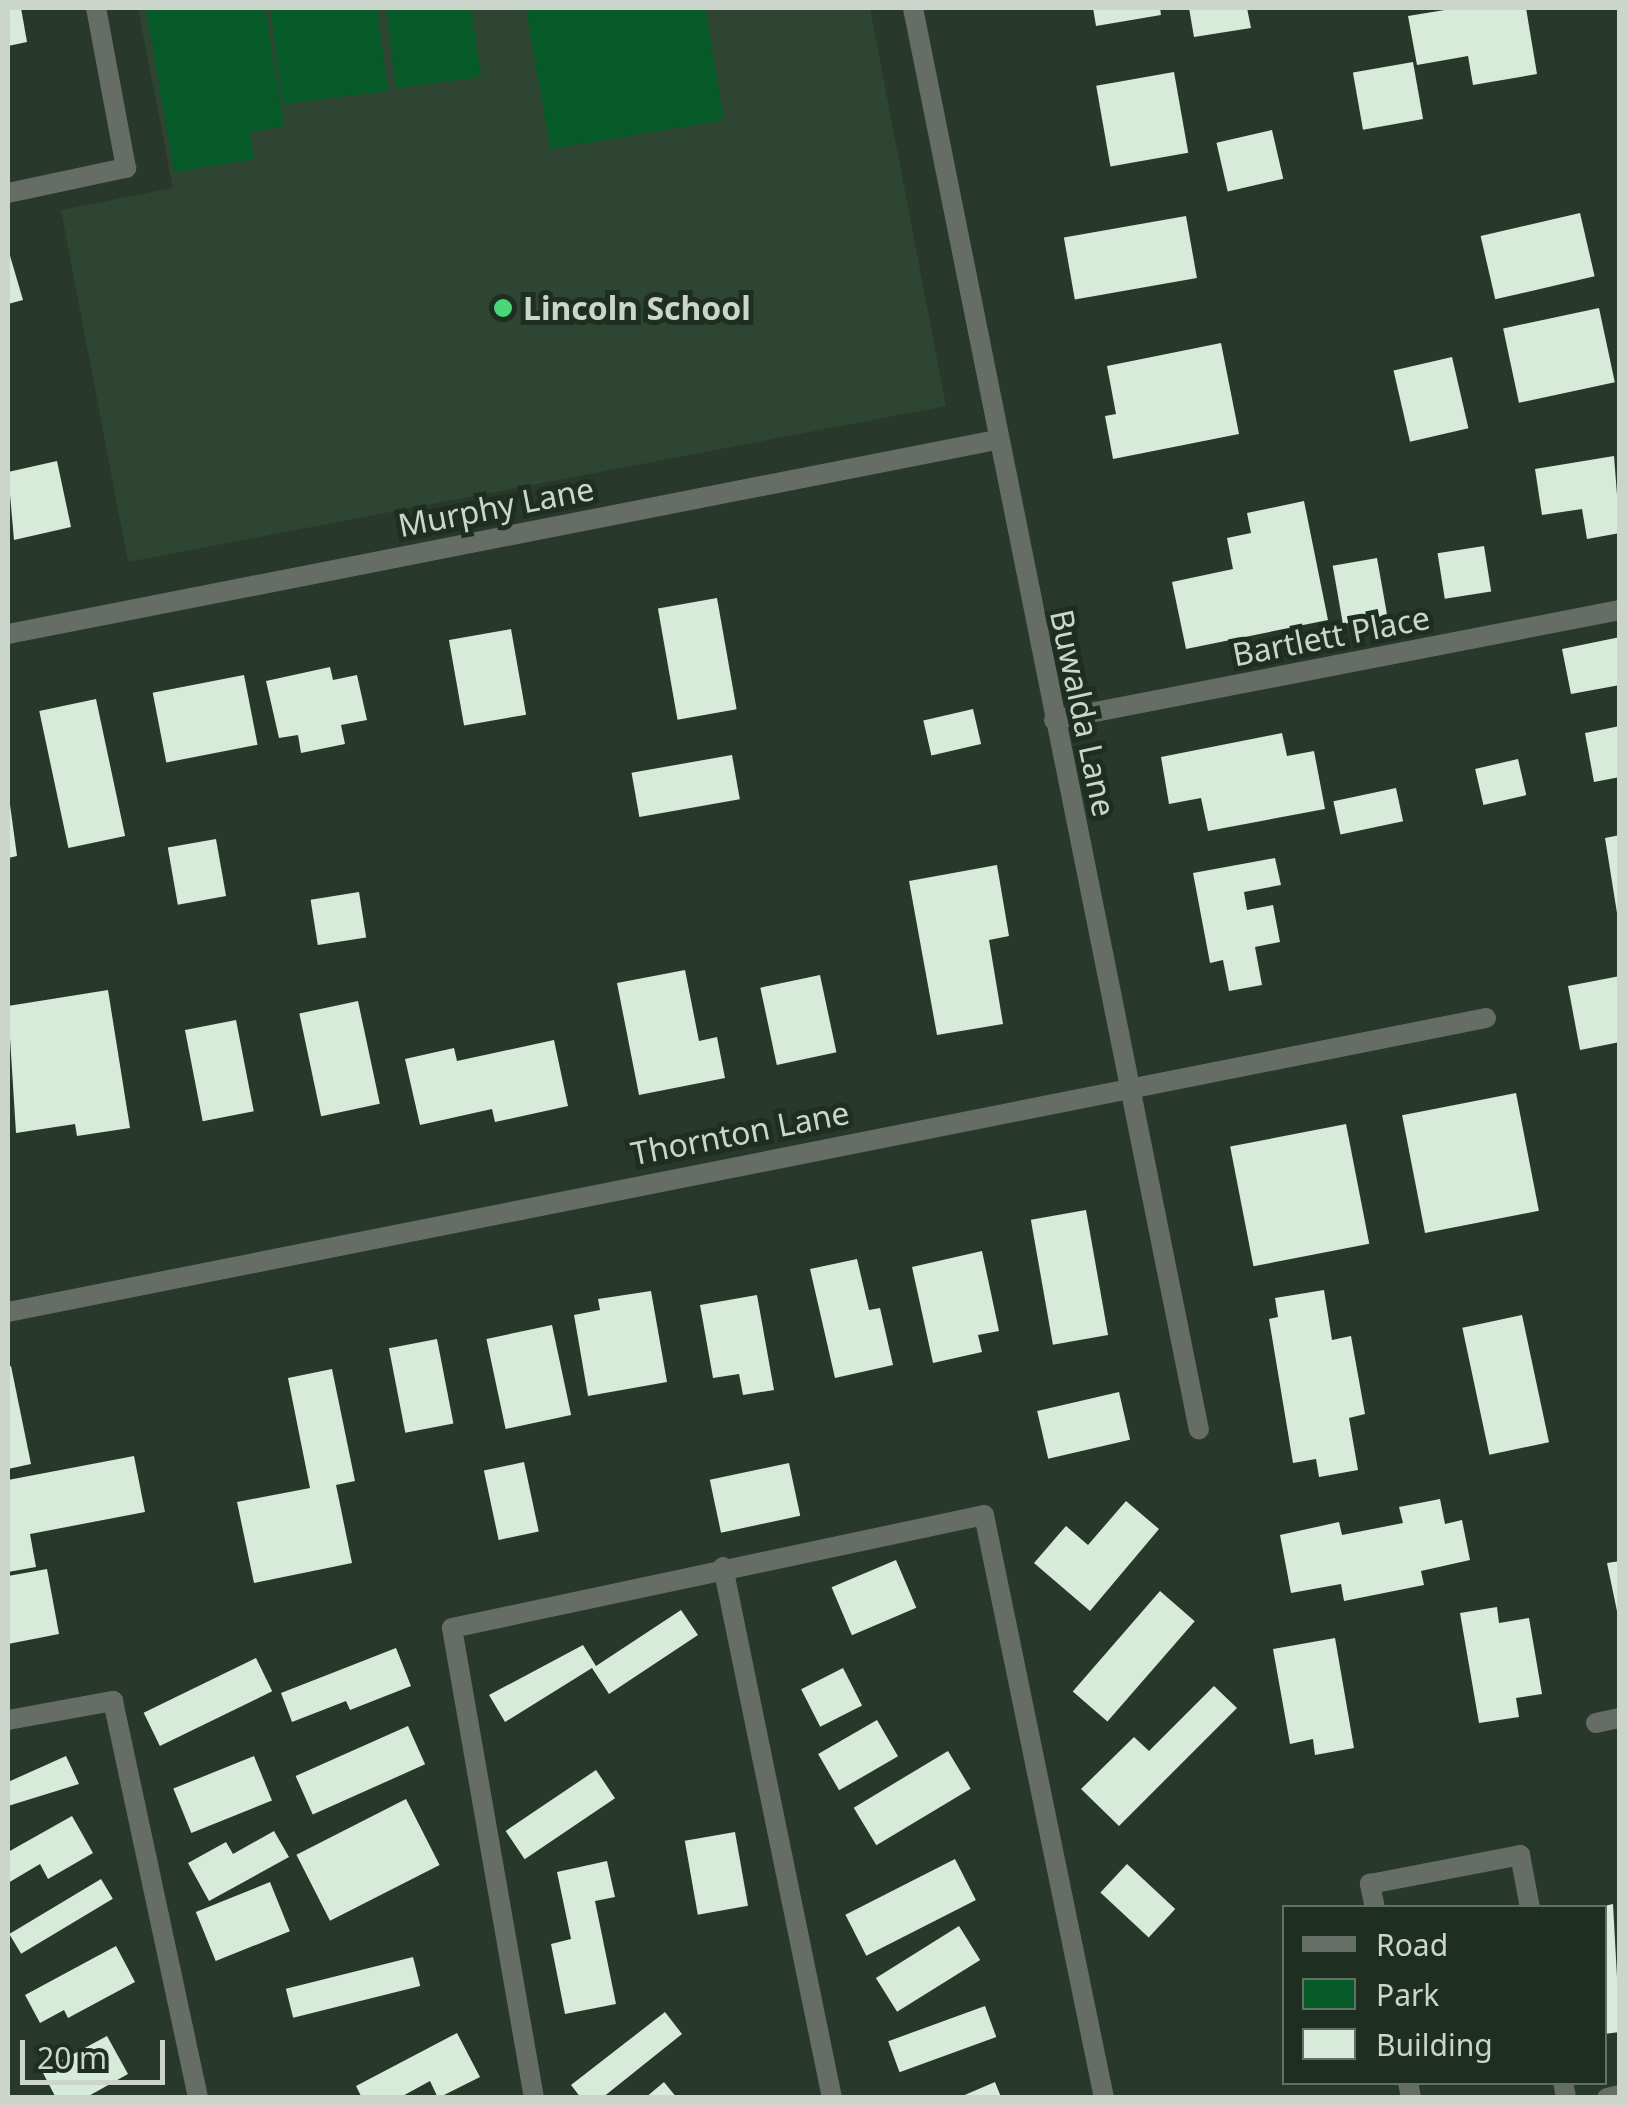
<!DOCTYPE html>
<style>
body{margin:0}
#map{position:relative;width:1627px;height:2105px;overflow:hidden;background:#28392b;font-family:"Noto Sans",sans-serif}
div>[style]{position:absolute}
[style*='--x']{left:calc(var(--x)*1px);top:calc(var(--y)*1px);width:calc(var(--w)*1px);rotate:calc(var(--a)*1deg)}
.built>*{inset:0;background:#2e4533}
.green>*{inset:0;background:#055a28}
.building>*{inset:0;background:#d6ebd9;transform-origin:0 0}
.lane>*{height:20px;margin:-10px;padding:0 10px;transform-origin:10px;border-radius:10px;background:#656d66}
.street>*{height:20px;margin:-10px;padding:0 10px;transform-origin:10px;border-radius:10px;background:#656d66}
.dots>*{width:28px;height:28px;translate:-50% -50%;box-sizing:border-box;border:5px solid #1e2e21;border-radius:50%}
span{translate:-50% -50%;white-space:nowrap;text-align:center;line-height:1.15;-webkit-text-stroke:10px #1e2e21;paint-order:stroke}
.poi-label{font-size:32px;color:#cbd5cc;font-weight:700}
.left{translate:0 -50%;text-align:left}
.street-label{font-size:32px;color:#cbd5cc}
.frame{position:absolute;inset:0;border:10px solid #cbd5cc;pointer-events:none}
.legend{position:absolute;left:1282px;top:1905px;width:325px;height:180px;box-sizing:border-box;background:#1e2e21;border:2px solid #637165;margin:0;padding:12px 18px;list-style:none;font-size:30px;color:#cbd5cc}
.legend li{display:flex;align-items:center;gap:20px;height:50px}
.legend b{width:50px;border:2px solid #637165}
.scale{position:absolute;left:20px;top:2040px;width:145px;height:45px;box-sizing:border-box;border:5px solid #cbd5cc;border-top:0;padding-left:12px;font-size:30px;line-height:35px;white-space:nowrap;color:#cbd5cc;-webkit-text-stroke:8px #1e2e21;paint-order:stroke}
</style>
<div id="map">
<div class="built">
<i style="clip-path:polygon(138px 8px,870px 8px,946px 406px,128px 562px,61px 210px,173px 188px)"></i>
</div>
<div class="green">
<i style="clip-path:polygon(146px 8px,265px 8px,284px 126px,250px 132px,254px 159px,174px 172px)"></i>
<i style="clip-path:polygon(270px 8px,377px 8px,388px 91px,283px 104px)"></i>
<i style="clip-path:polygon(386px 8px,471px 8px,481px 77px,396px 88px)"></i>
<i style="clip-path:polygon(526px 8px,705px 8px,724px 120px,550px 149px)"></i>
</div>
<div class="building">
<i style="clip-path:polygon(8px 8px,21px 8px,27px 42px,8px 46px)"></i>
<i style="clip-path:polygon(1093px 8px,1160px 8px,1161px 15px,1096px 26px)"></i>
<i style="clip-path:polygon(1189px 8px,1247px 8px,1251px 28px,1194px 37px)"></i>
<i style="clip-path:polygon(1457px 8px,1526px 8px,1537px 74px,1473px 85px,1468px 56px,1417px 65px,1408px 16px)"></i>
<i style="left:1413px;top:62px;width:58px;height:61px;rotate:80deg"></i>
<i style="left:1174px;top:72px;width:82px;height:79px;rotate:80deg"></i>
<i style="left:1272px;top:130px;width:50px;height:57px;rotate:77deg"></i>
<i style="left:1580px;top:213px;width:65px;height:102px;rotate:77deg"></i>
<i style="left:1186px;top:216px;width:63px;height:124px;rotate:80deg"></i>
<i style="clip-path:polygon(8px 249px,23px 300px,8px 304px)"></i>
<i style="left:1599px;top:308px;width:76px;height:98px;rotate:78deg"></i>
<i style="clip-path:polygon(1221px 343px,1239px 434px,1113px 459px,1105px 416px,1116px 414px,1107px 366px)"></i>
<i style="left:1452px;top:357px;width:73px;height:60px;rotate:77deg"></i>
<i style="clip-path:polygon(1614px 456px,1620px 533px,1587px 539px,1582px 509px,1542px 515px,1535px 469px)"></i>
<i style="clip-path:polygon(57px 461px,71px 527px,14px 540px,8px 472px)"></i>
<i style="clip-path:polygon(1304px 501px,1328px 620px,1186px 649px,1172px 582px,1233px 569px,1227px 538px,1251px 533px,1247px 513px)"></i>
<i style="left:1484px;top:546px;width:46px;height:47px;rotate:81deg"></i>
<i style="left:1377px;top:558px;width:59px;height:45px;rotate:80deg"></i>
<i style="left:717px;top:598px;width:113px;height:60px;rotate:80deg"></i>
<i style="left:511px;top:629px;width:87px;height:63px;rotate:80deg"></i>
<i style="clip-path:polygon(1620px 637px,1620px 685px,1571px 694px,1562px 649px)"></i>
<i style="clip-path:polygon(330px 667px,333px 680px,357px 675px,367px 720px,341px 725px,345px 744px,301px 753px,298px 735px,279px 738px,266px 681px)"></i>
<i style="left:244px;top:675px;width:71px;height:93px;rotate:79deg"></i>
<i style="left:96px;top:699px;width:140px;height:58px;rotate:78deg"></i>
<i style="left:973px;top:709px;width:36px;height:51px;rotate:77deg"></i>
<i style="clip-path:polygon(1620px 726px,1620px 777px,1594px 782px,1585px 733px)"></i>
<i style="clip-path:polygon(1282px 733px,1287px 756px,1314px 751px,1325px 809px,1208px 831px,1201px 798px,1169px 804px,1161px 757px)"></i>
<i style="left:732px;top:755px;width:45px;height:102px;rotate:80deg"></i>
<i style="left:1518px;top:759px;width:37px;height:44px;rotate:77deg"></i>
<i style="left:1396px;top:788px;width:34px;height:64px;rotate:78deg"></i>
<i style="clip-path:polygon(8px 790px,17px 856px,8px 858px)"></i>
<i style="clip-path:polygon(1620px 835px,1620px 913px,1617px 913px,1605px 838px)"></i>
<i style="left:216px;top:839px;width:58px;height:49px;rotate:80deg"></i>
<i style="clip-path:polygon(1275px 858px,1281px 885px,1244px 892px,1247px 910px,1273px 905px,1280px 942px,1255px 947px,1262px 985px,1229px 991px,1223px 960px,1210px 963px,1193px 873px)"></i>
<i style="clip-path:polygon(997px 865px,1009px 936px,989px 940px,1003px 1024px,937px 1035px,909px 881px)"></i>
<i style="left:359px;top:892px;width:46px;height:49px;rotate:81deg"></i>
<i style="clip-path:polygon(685px 970px,699px 1041px,717px 1037px,725px 1078px,639px 1095px,617px 983px)"></i>
<i style="left:820px;top:975px;width:79px;height:61px;rotate:78deg"></i>
<i style="clip-path:polygon(1620px 976px,1620px 1042px,1580px 1050px,1568px 986px)"></i>
<i style="clip-path:polygon(108px 990px,130px 1128px,77px 1136px,75px 1124px,16px 1133px,8px 1006px)"></i>
<i style="left:358px;top:1001px;width:105px;height:60px;rotate:78deg"></i>
<i style="left:236px;top:1020px;width:93px;height:52px;rotate:79deg"></i>
<i style="clip-path:polygon(554px 1040px,568px 1106px,495px 1122px,492px 1109px,420px 1125px,405px 1059px,454px 1048px,457px 1061px)"></i>
<i style="left:1516px;top:1093px;width:120px;height:116px;rotate:79deg"></i>
<i style="left:1346px;top:1124px;width:122px;height:118px;rotate:79deg"></i>
<i style="left:1086px;top:1210px;width:127px;height:56px;rotate:80deg"></i>
<i style="clip-path:polygon(982px 1251px,999px 1331px,978px 1335px,982px 1352px,933px 1363px,912px 1267px)"></i>
<i style="clip-path:polygon(857px 1259px,869px 1310px,880px 1308px,893px 1365px,835px 1378px,810px 1269px)"></i>
<i style="clip-path:polygon(1324px 1290px,1332px 1340px,1351px 1336px,1365px 1414px,1349px 1418px,1358px 1470px,1319px 1477px,1316px 1459px,1293px 1463px,1269px 1319px,1278px 1317px,1275px 1298px)"></i>
<i style="clip-path:polygon(651px 1291px,667px 1382px,588px 1396px,574px 1315px,600px 1310px,598px 1299px)"></i>
<i style="clip-path:polygon(757px 1295px,774px 1390px,743px 1395px,739px 1374px,713px 1378px,700px 1305px)"></i>
<i style="left:1522px;top:1315px;width:130px;height:61px;rotate:78deg"></i>
<i style="left:552px;top:1325px;width:92px;height:67px;rotate:78deg"></i>
<i style="left:437px;top:1339px;width:86px;height:49px;rotate:79deg"></i>
<i style="clip-path:polygon(11px 1366px,31px 1464px,8px 1469px,8px 1367px)"></i>
<i style="clip-path:polygon(332px 1369px,355px 1481px,336px 1485px,352px 1563px,254px 1583px,237px 1502px,310px 1488px,288px 1378px)"></i>
<i style="left:1119px;top:1392px;width:49px;height:84px;rotate:77deg"></i>
<i style="clip-path:polygon(134px 1456px,145px 1512px,30px 1534px,36px 1567px,8px 1572px,8px 1480px)"></i>
<i style="left:524px;top:1462px;width:71px;height:41px;rotate:78deg"></i>
<i style="left:789px;top:1463px;width:54px;height:81px;rotate:78deg"></i>
<i style="clip-path:polygon(1440px 1499px,1445px 1524px,1462px 1520px,1470px 1560px,1421px 1571px,1424px 1585px,1344px 1601px,1341px 1584px,1291px 1593px,1280px 1535px,1339px 1522px,1342px 1535px,1403px 1523px,1399px 1507px)"></i>
<i style="clip-path:polygon(1126px 1501px,1159px 1529px,1090px 1611px,1034px 1563px,1066px 1526px,1088px 1545px)"></i>
<i style="left:896px;top:1560px;width:52px;height:70px;rotate:67deg"></i>
<i style="clip-path:polygon(1620px 1561px,1620px 1616px,1618px 1616px,1607px 1563px)"></i>
<i style="clip-path:polygon(47px 1569px,59px 1634px,8px 1644px,8px 1576px)"></i>
<i style="left:1160px;top:1591px;width:46px;height:133px;rotate:41deg"></i>
<i style="clip-path:polygon(1497px 1607px,1499px 1623px,1529px 1618px,1542px 1694px,1516px 1698px,1519px 1717px,1479px 1723px,1460px 1613px)"></i>
<i style="clip-path:polygon(681px 1610px,698px 1635px,609px 1694px,592px 1668px,505px 1722px,489px 1695px,583px 1645px,596px 1666px)"></i>
<i style="clip-path:polygon(1335px 1638px,1354px 1748px,1315px 1755px,1313px 1739px,1290px 1744px,1273px 1649px)"></i>
<i style="clip-path:polygon(396px 1648px,411px 1686px,350px 1710px,346px 1701px,292px 1722px,281px 1693px)"></i>
<i style="left:256px;top:1658px;width:37px;height:125px;rotate:64deg"></i>
<i style="left:843px;top:1668px;width:42px;height:47px;rotate:63deg"></i>
<i style="clip-path:polygon(1214px 1686px,1237px 1708px,1119px 1826px,1081px 1789px,1134px 1737px,1149px 1751px)"></i>
<i style="left:877px;top:1720px;width:42px;height:68px;rotate:60deg"></i>
<i style="left:408px;top:1726px;width:42px;height:123px;rotate:66deg"></i>
<i style="left:948px;top:1751px;width:44px;height:110px;rotate:59deg"></i>
<i style="clip-path:polygon(66px 1756px,79px 1784px,8px 1806px,8px 1782px)"></i>
<i style="left:254px;top:1756px;width:48px;height:87px;rotate:68deg"></i>
<i style="left:596px;top:1770px;width:34px;height:109px;rotate:56deg"></i>
<i style="left:406px;top:1799px;width:74px;height:123px;rotate:63deg"></i>
<i style="clip-path:polygon(72px 1816px,93px 1853px,48px 1879px,40px 1864px,8px 1883px,8px 1852px)"></i>
<i style="clip-path:polygon(274px 1831px,289px 1857px,209px 1901px,188px 1863px,226px 1842px,233px 1854px)"></i>
<i style="left:735px;top:1832px;width:75px;height:51px;rotate:80deg"></i>
<i style="left:955px;top:1859px;width:46px;height:123px;rotate:63deg"></i>
<i style="clip-path:polygon(607px 1861px,615px 1897px,595px 1901px,616px 2004px,565px 2014px,551px 1944px,571px 1939px,557px 1872px)"></i>
<i style="left:1127px;top:1864px;width:66px;height:39px;rotate:43deg"></i>
<i style="left:101px;top:1879px;width:23px;height:107px;rotate:59deg"></i>
<i style="left:270px;top:1882px;width:53px;height:80px;rotate:68deg"></i>
<i style="clip-path:polygon(1613px 1904px,1620px 2032px,1604px 2034px,1604px 1906px)"></i>
<i style="left:959px;top:1926px;width:40px;height:98px;rotate:58deg"></i>
<i style="clip-path:polygon(116px 1946px,135px 1982px,68px 2018px,64px 2010px,40px 2023px,25px 1995px)"></i>
<i style="left:413px;top:1957px;width:30px;height:131px;rotate:76deg"></i>
<i style="left:985px;top:2006px;width:33px;height:103px;rotate:70deg"></i>
<i style="clip-path:polygon(665px 2012px,682px 2034px,602px 2098px,581px 2098px,571px 2085px)"></i>
<i style="clip-path:polygon(457px 2033px,480px 2077px,438px 2098px,430px 2081px,399px 2098px,362px 2098px,356px 2086px)"></i>
<i style="clip-path:polygon(107px 2036px,128px 2074px,85px 2098px,56px 2098px,42px 2071px)"></i>
<i style="clip-path:polygon(664px 2082px,677px 2098px,645px 2098px)"></i>
<i style="clip-path:polygon(995px 2082px,1001px 2097px,960px 2097px)"></i>
</div>
<div class="lane">
<i style="--x:723;--y:1567;--w:542;--a:78.4"></i>
<i style="--x:8;--y:1720;--w:107;--a:-10.3"></i>
<i style="--x:113;--y:1701;--w:406;--a:77.9"></i>
<i style="--x:1596;--y:1723;--w:25;--a:-12"></i>
<i style="--x:1375;--y:1908;--w:25;--a:-102"></i>
<i style="--x:1370;--y:1884;--w:153;--a:-10.9"></i>
<i style="--x:1520;--y:1855;--w:54;--a:79.3"></i>
<i style="--x:1408;--y:2082;--w:16;--a:79"></i>
<i style="--x:1563;--y:2082;--w:16;--a:79"></i>
<i style="--x:534;--y:2098;--w:477;--a:-99.9"></i>
<i style="--x:452;--y:1628;--w:544;--a:-11.99"></i>
<i style="--x:984;--y:1515;--w:595;--a:78.37"></i>
</div>
<div class="street">
<i style="--x:913;--y:8;--w:1450;--a:78.63"></i>
<i style="--x:8;--y:193;--w:121;--a:-12"></i>
<i style="--x:126;--y:168;--w:163;--a:-100.6"></i>
<i style="--x:8;--y:634;--w:1007;--a:-11.11"></i>
<i style="--x:1054;--y:720;--w:577;--a:-11"></i>
<i style="--x:8;--y:1312;--w:1507;--a:-11.25"></i>
<i style="--x:1607;--y:2098;--w:13;--a:-13"></i>
</div>
<div class="dots">
<i style="left:503px;top:308px;background:#4bd677"></i>
</div>
<div class="poi-label">
<span class="left" style="left:523px;top:308px">Lincoln School</span>
</div>
<div class="street-label">
<span style="left:496px;top:507px;rotate:-11deg">Murphy Lane</span>
<span style="left:1331px;top:636px;rotate:-11deg">Bartlett Place</span>
<span style="left:1083px;top:713px;rotate:78deg">Buwalda Lane</span>
<span style="left:740px;top:1133px;rotate:-11deg">Thornton Lane</span>
</div>
<div class="frame"></div>
<ul class="legend">
<li><b style="height:12px;background:#656d66"></b>Road</li>
<li><b style="height:28px;background:#055a28"></b>Park</li>
<li><b style="height:28px;background:#d6ebd9"></b>Building</li>
</ul>
<div class="scale">20 m</div>
</div>
